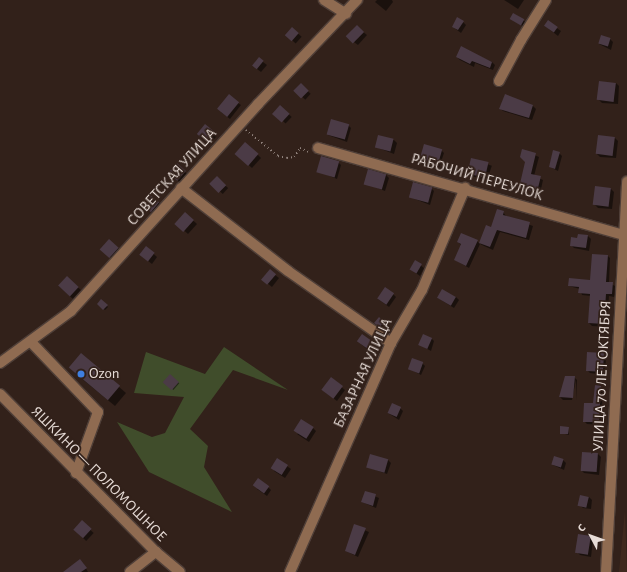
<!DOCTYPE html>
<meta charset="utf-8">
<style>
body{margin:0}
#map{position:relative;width:627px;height:572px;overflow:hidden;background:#32211a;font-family:"Alegreya Sans",sans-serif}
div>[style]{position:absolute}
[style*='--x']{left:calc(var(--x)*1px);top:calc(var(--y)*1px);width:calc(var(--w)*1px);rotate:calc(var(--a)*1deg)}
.built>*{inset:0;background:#3f291e}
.green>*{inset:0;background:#404d2b}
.shadow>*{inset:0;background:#0007;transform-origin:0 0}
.building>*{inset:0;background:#4b3b46;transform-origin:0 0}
.path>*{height:1.5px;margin-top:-0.75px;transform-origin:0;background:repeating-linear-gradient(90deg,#8f817b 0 1px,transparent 0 4px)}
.roads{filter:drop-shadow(1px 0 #4f3f38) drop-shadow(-1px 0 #4f3f38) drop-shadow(0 1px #4f3f38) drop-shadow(0 -1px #4f3f38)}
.minor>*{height:10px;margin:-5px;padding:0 5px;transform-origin:5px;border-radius:5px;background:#8f6b51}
.dots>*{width:11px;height:11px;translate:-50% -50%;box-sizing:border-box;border:2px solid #32211a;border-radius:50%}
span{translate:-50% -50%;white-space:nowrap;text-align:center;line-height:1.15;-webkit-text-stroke:3.5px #32211a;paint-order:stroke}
.street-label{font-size:15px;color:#e7dcd7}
.poi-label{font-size:15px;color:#e7dcd7}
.left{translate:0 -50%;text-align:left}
.north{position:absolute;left:571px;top:516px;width:40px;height:40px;-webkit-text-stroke:3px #32211a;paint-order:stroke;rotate:311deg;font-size:11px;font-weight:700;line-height:16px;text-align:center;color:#e7dcd7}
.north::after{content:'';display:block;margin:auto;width:14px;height:18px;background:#e7dcd7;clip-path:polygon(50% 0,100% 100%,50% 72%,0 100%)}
</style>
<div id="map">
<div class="built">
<i style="clip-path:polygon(625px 511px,627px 572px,619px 572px)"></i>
</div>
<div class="green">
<i style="clip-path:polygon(224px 347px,288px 390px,233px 370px,190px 429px,208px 446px,204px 467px,232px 512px,149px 472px,117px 422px,152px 437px,165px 433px,184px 397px,134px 393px,146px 352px,205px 374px)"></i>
</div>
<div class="shadow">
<i style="clip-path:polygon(377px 0,392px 0,393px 2px,386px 11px,375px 2px)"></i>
<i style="clip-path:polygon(504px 0,524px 0,518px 9px)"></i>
<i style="left:514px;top:14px;width:16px;height:5px;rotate:35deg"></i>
<i style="clip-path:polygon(463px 22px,466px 25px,461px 33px,453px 27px)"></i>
<i style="clip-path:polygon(548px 22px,561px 31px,558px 36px,545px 26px)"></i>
<i style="clip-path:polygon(357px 27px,367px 35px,358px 45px,351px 40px)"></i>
<i style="left:292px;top:28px;width:13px;height:9px;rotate:42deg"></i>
<i style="clip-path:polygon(610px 39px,613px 42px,611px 50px,599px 44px)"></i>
<i style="clip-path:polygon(461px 48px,492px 62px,495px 65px,493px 70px,475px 63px,474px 67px,460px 60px,457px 57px)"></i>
<i style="clip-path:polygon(259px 59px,267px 65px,261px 72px,257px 69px)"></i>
<i style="clip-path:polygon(616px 83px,619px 86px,618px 104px,602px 103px,599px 100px)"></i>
<i style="left:301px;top:85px;width:13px;height:8px;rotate:42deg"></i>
<i style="clip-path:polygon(505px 95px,533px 106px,536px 109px,532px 120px,503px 111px,500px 108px)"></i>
<i style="clip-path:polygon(238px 103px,241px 105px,230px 119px,221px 112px)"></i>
<i style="left:280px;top:106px;width:16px;height:9px;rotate:43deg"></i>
<i style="clip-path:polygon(348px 125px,351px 128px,347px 142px,328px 135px)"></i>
<i style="clip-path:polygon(214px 133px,217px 136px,209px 145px,200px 137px)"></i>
<i style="clip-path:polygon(615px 138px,618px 141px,616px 158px,600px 157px,597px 154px)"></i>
<i style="clip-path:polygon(394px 140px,397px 143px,394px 154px,376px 147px)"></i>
<i style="clip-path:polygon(441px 150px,444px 153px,439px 168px,420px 160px)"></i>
<i style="clip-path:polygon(523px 150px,539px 157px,534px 176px,543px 180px,540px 194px,520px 187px,526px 162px)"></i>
<i style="clip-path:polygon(559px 153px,562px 156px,558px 171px,550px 167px)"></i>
<i style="clip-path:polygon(258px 155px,261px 158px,252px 168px,239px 157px)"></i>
<i style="left:472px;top:159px;width:21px;height:16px;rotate:19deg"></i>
<i style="clip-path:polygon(338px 162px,341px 165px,337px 179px,318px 171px)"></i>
<i style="left:177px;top:164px;width:16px;height:11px;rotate:45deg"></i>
<i style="clip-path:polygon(386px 175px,389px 178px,385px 191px,365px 183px)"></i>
<i style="left:217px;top:178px;width:15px;height:8px;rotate:42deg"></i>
<i style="clip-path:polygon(431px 188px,434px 191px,430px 205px,410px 197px)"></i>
<i style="clip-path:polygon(611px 189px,614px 192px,612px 209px,598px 208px,595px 205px)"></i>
<i style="clip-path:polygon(158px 202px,161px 205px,153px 214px,145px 207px)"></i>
<i style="clip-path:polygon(503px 212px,506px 216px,533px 226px,529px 240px,500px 232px,493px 250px,484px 246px,480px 244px,487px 226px,491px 228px)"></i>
<i style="clip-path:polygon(185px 213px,197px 224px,188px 234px,179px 226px)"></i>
<i style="clip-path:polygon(588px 236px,591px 239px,589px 251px,574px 248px,571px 245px)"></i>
<i style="clip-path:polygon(477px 241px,480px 244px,469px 268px,455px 260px,461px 245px,458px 242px)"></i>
<i style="clip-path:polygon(146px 247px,157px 257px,152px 264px,143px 257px)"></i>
<i style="clip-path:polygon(118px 248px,121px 251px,114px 260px,104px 252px)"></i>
<i style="clip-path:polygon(607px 255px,610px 258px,609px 283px,615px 286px,614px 297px,609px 296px,607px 327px,592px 326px,589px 323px,591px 296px,582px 295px,580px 289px,569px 286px,591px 281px)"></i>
<i style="clip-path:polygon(415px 261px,424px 268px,420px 276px,410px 269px)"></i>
<i style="clip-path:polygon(270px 271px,279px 278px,272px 287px,267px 283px)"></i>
<i style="left:67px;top:277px;width:19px;height:12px;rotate:43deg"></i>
<i style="clip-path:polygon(393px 294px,396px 297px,389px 307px,378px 299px)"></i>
<i style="clip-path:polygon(456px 297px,459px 300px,454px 308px,438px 298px)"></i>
<i style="clip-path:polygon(101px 300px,108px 307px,105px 310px,98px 304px)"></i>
<i style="clip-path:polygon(384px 322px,382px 328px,377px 324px)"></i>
<i style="clip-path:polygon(431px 338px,434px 341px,431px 351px,420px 345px)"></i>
<i style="clip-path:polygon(371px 342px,374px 345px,369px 351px,361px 344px)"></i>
<i style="clip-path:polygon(81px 354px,126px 393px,115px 406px,76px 374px)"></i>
<i style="clip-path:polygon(603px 354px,606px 357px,605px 375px,590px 373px,587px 370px)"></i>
<i style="clip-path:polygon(422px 363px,425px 366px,421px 375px,410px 369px)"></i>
<i style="left:171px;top:376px;width:11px;height:9px;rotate:41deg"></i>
<i style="clip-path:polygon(574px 377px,577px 380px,576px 401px,576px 379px,572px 400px,563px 400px,560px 397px)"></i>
<i style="clip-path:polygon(331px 379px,345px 390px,337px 401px,326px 393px)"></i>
<i style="clip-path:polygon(600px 387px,603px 389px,601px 425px,587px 424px,584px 421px,594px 404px)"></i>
<i style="clip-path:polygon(400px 408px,403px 411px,399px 420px,388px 413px)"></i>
<i style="clip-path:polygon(313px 428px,316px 431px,309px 442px,297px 434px)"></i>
<i style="clip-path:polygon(568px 428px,569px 435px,561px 433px)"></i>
<i style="clip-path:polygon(598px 454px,601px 457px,599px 475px,584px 473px,581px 470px)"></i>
<i style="clip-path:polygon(277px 459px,291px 469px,285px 478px,274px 471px)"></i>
<i style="clip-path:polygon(388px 460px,391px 463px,387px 474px,367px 467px)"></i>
<i style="clip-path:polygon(563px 460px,566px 463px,564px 470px,553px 465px)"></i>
<i style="clip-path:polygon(268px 487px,271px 490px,267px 496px,257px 489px)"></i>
<i style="clip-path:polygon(365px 492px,379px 498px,376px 508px,362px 502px)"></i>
<i style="clip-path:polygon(589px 497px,592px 500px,591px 509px,583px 508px,580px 505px)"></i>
<i style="left:82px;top:522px;width:16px;height:11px;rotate:43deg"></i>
<i style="clip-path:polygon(354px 526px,369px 532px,358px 557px,346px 551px)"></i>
<i style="clip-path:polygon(590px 537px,593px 540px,591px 557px,580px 555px,577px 552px)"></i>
<i style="clip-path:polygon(83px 563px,88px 572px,65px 572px)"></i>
</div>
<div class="building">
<i style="left:513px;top:13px;width:13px;height:7px;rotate:29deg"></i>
<i style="clip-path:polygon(457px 17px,464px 21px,458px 30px,452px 27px)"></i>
<i style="left:548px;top:20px;width:12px;height:7px;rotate:35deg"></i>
<i style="left:357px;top:25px;width:10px;height:16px;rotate:45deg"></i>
<i style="left:292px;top:27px;width:9px;height:11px;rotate:41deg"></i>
<i style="left:601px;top:35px;width:10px;height:9px;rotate:17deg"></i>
<i style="clip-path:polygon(461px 46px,492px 62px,490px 68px,472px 61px,470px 64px,456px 57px)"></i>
<i style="left:259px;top:57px;width:6px;height:11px;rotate:39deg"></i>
<i style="left:599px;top:81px;width:17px;height:19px;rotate:7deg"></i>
<i style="left:301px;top:83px;width:11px;height:11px;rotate:45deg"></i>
<i style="left:229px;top:94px;width:13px;height:19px;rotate:39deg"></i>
<i style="clip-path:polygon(505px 94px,533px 105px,529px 118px,499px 109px)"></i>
<i style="left:280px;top:105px;width:13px;height:12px;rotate:42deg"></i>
<i style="left:331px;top:119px;width:19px;height:16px;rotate:16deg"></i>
<i style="left:205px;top:124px;width:13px;height:13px;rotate:39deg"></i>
<i style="left:378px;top:135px;width:16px;height:13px;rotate:14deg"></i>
<i style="left:598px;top:135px;width:17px;height:19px;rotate:7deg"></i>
<i style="left:245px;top:142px;width:18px;height:16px;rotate:41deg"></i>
<i style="left:424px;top:144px;width:19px;height:17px;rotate:16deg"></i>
<i style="clip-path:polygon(522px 149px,536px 153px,531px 174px,541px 176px,537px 192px,519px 188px,525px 162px,520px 157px)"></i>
<i style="clip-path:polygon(553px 150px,560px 152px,555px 169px,549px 167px)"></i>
<i style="left:321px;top:156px;width:19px;height:17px;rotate:16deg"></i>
<i style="left:471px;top:158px;width:18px;height:16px;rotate:13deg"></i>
<i style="left:177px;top:163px;width:12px;height:13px;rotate:42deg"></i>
<i style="left:368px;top:169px;width:19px;height:16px;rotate:16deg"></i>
<i style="left:217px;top:176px;width:13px;height:11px;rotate:45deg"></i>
<i style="left:413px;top:182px;width:20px;height:16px;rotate:15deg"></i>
<i style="left:595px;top:186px;width:16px;height:19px;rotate:7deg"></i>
<i style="left:149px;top:194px;width:13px;height:13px;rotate:39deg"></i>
<i style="clip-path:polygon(497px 209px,504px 211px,503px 215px,530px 222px,526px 238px,497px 230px,490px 247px,479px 243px,486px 225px,491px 227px)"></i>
<i style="left:185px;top:212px;width:12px;height:16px;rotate:42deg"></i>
<i style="clip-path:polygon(461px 233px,478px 240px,466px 266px,454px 260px,461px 244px,457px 242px)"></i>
<i style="clip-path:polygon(578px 234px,588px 235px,586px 248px,570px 246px,571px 237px,577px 238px)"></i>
<i style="left:109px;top:239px;width:13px;height:14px;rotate:42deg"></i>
<i style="left:146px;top:246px;width:11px;height:11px;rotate:38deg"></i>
<i style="clip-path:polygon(592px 254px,608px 255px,606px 282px,613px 282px,612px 294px,606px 294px,604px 324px,588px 323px,590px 294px,578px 293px,579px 287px,568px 286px,569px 278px,590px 280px)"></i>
<i style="left:415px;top:260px;width:8px;height:11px;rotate:30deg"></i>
<i style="left:270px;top:269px;width:8px;height:14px;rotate:40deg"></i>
<i style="left:67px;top:276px;width:16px;height:13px;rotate:43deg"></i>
<i style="left:385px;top:287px;width:11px;height:14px;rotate:34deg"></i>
<i style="left:442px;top:289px;width:16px;height:10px;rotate:30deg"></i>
<i style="clip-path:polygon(101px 299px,108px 305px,103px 310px,97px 304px)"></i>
<i style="clip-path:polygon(379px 317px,384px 322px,380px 327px,374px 323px)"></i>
<i style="left:362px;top:334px;width:12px;height:9px;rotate:35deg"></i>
<i style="left:423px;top:334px;width:10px;height:12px;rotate:24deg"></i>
<i style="left:587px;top:352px;width:17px;height:19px;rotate:3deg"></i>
<i style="left:81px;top:353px;width:51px;height:19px;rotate:40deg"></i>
<i style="left:412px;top:358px;width:12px;height:12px;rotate:20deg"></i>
<i style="left:170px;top:374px;width:12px;height:11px;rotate:42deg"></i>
<i style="clip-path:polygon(565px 376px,575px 376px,573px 398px,559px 397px)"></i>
<i style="left:331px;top:377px;width:15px;height:16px;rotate:37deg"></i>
<i style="clip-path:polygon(595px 385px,601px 386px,599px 422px,583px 422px,584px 403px,593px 403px)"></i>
<i style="left:392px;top:403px;width:10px;height:11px;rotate:24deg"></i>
<i style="left:301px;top:419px;width:15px;height:14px;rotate:32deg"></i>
<i style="clip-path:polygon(560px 426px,569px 427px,568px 434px,560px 434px)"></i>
<i style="left:582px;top:452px;width:16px;height:19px;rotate:4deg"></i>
<i style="left:370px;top:454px;width:19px;height:14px;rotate:16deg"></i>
<i style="left:554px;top:456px;width:10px;height:9px;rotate:17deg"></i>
<i style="left:277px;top:458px;width:13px;height:12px;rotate:32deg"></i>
<i style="left:258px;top:478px;width:14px;height:9px;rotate:36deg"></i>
<i style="clip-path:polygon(365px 491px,376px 494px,373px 506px,361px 502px)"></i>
<i style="left:580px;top:495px;width:9px;height:11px;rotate:13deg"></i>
<i style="left:82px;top:520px;width:13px;height:13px;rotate:42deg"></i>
<i style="clip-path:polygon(354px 524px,366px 528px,355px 555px,345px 551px)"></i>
<i style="left:578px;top:534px;width:13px;height:19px;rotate:9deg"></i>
<i style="clip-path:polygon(80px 559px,87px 568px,81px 572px,63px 572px)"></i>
</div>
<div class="path">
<i style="--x:246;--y:130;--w:41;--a:39.1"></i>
<i style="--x:278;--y:156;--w:9;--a:13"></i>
<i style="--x:287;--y:158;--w:7;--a:-8"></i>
<i style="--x:294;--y:157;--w:11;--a:-56"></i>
<i style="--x:300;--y:148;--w:10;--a:24"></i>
</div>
<div class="roads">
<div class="minor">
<i style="--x:324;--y:0;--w:26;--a:32"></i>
<i style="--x:499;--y:81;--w:47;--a:-61.8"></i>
<i style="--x:521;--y:40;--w:47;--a:-58"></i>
<i style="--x:318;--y:148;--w:321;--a:15.9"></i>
<i style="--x:181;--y:188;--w:135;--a:37.8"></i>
<i style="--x:288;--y:271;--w:126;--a:35"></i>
<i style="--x:31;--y:342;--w:97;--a:46.3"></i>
<i style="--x:98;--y:412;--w:65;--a:109.8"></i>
<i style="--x:0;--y:363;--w:88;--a:-36.2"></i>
<i style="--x:71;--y:311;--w:279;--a:-47.9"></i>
<i style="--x:258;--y:104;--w:144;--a:-46.4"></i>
<i style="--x:0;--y:394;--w:222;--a:45.4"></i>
<i style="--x:156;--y:552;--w:31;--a:40"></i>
<i style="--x:130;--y:572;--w:33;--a:-38"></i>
<i style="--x:290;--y:572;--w:250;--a:-66.2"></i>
<i style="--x:391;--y:343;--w:61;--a:-59.7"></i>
<i style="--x:422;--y:290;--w:111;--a:-67.1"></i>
<i style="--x:606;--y:572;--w:391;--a:-86.9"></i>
</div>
</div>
<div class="dots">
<i style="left:81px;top:374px;background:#3f7fe0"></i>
</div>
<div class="street-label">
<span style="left:172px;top:177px;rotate:-48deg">СОВЕТСКАЯ УЛИЦА</span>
<span style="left:477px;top:177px;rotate:16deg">РАБОЧИЙ ПЕРЕУЛОК</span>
<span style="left:363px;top:373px;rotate:-65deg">БАЗАРНАЯ УЛИЦА</span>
<span style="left:602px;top:376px;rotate:-87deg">УЛИЦА 70 ЛЕТ ОКТЯБРЯ</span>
<span style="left:99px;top:474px;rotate:45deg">ЯШКИНО — ПОЛОМОШНОЕ</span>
</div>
<div class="poi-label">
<span class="left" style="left:89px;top:374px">Ozon</span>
</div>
<div class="north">С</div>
</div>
